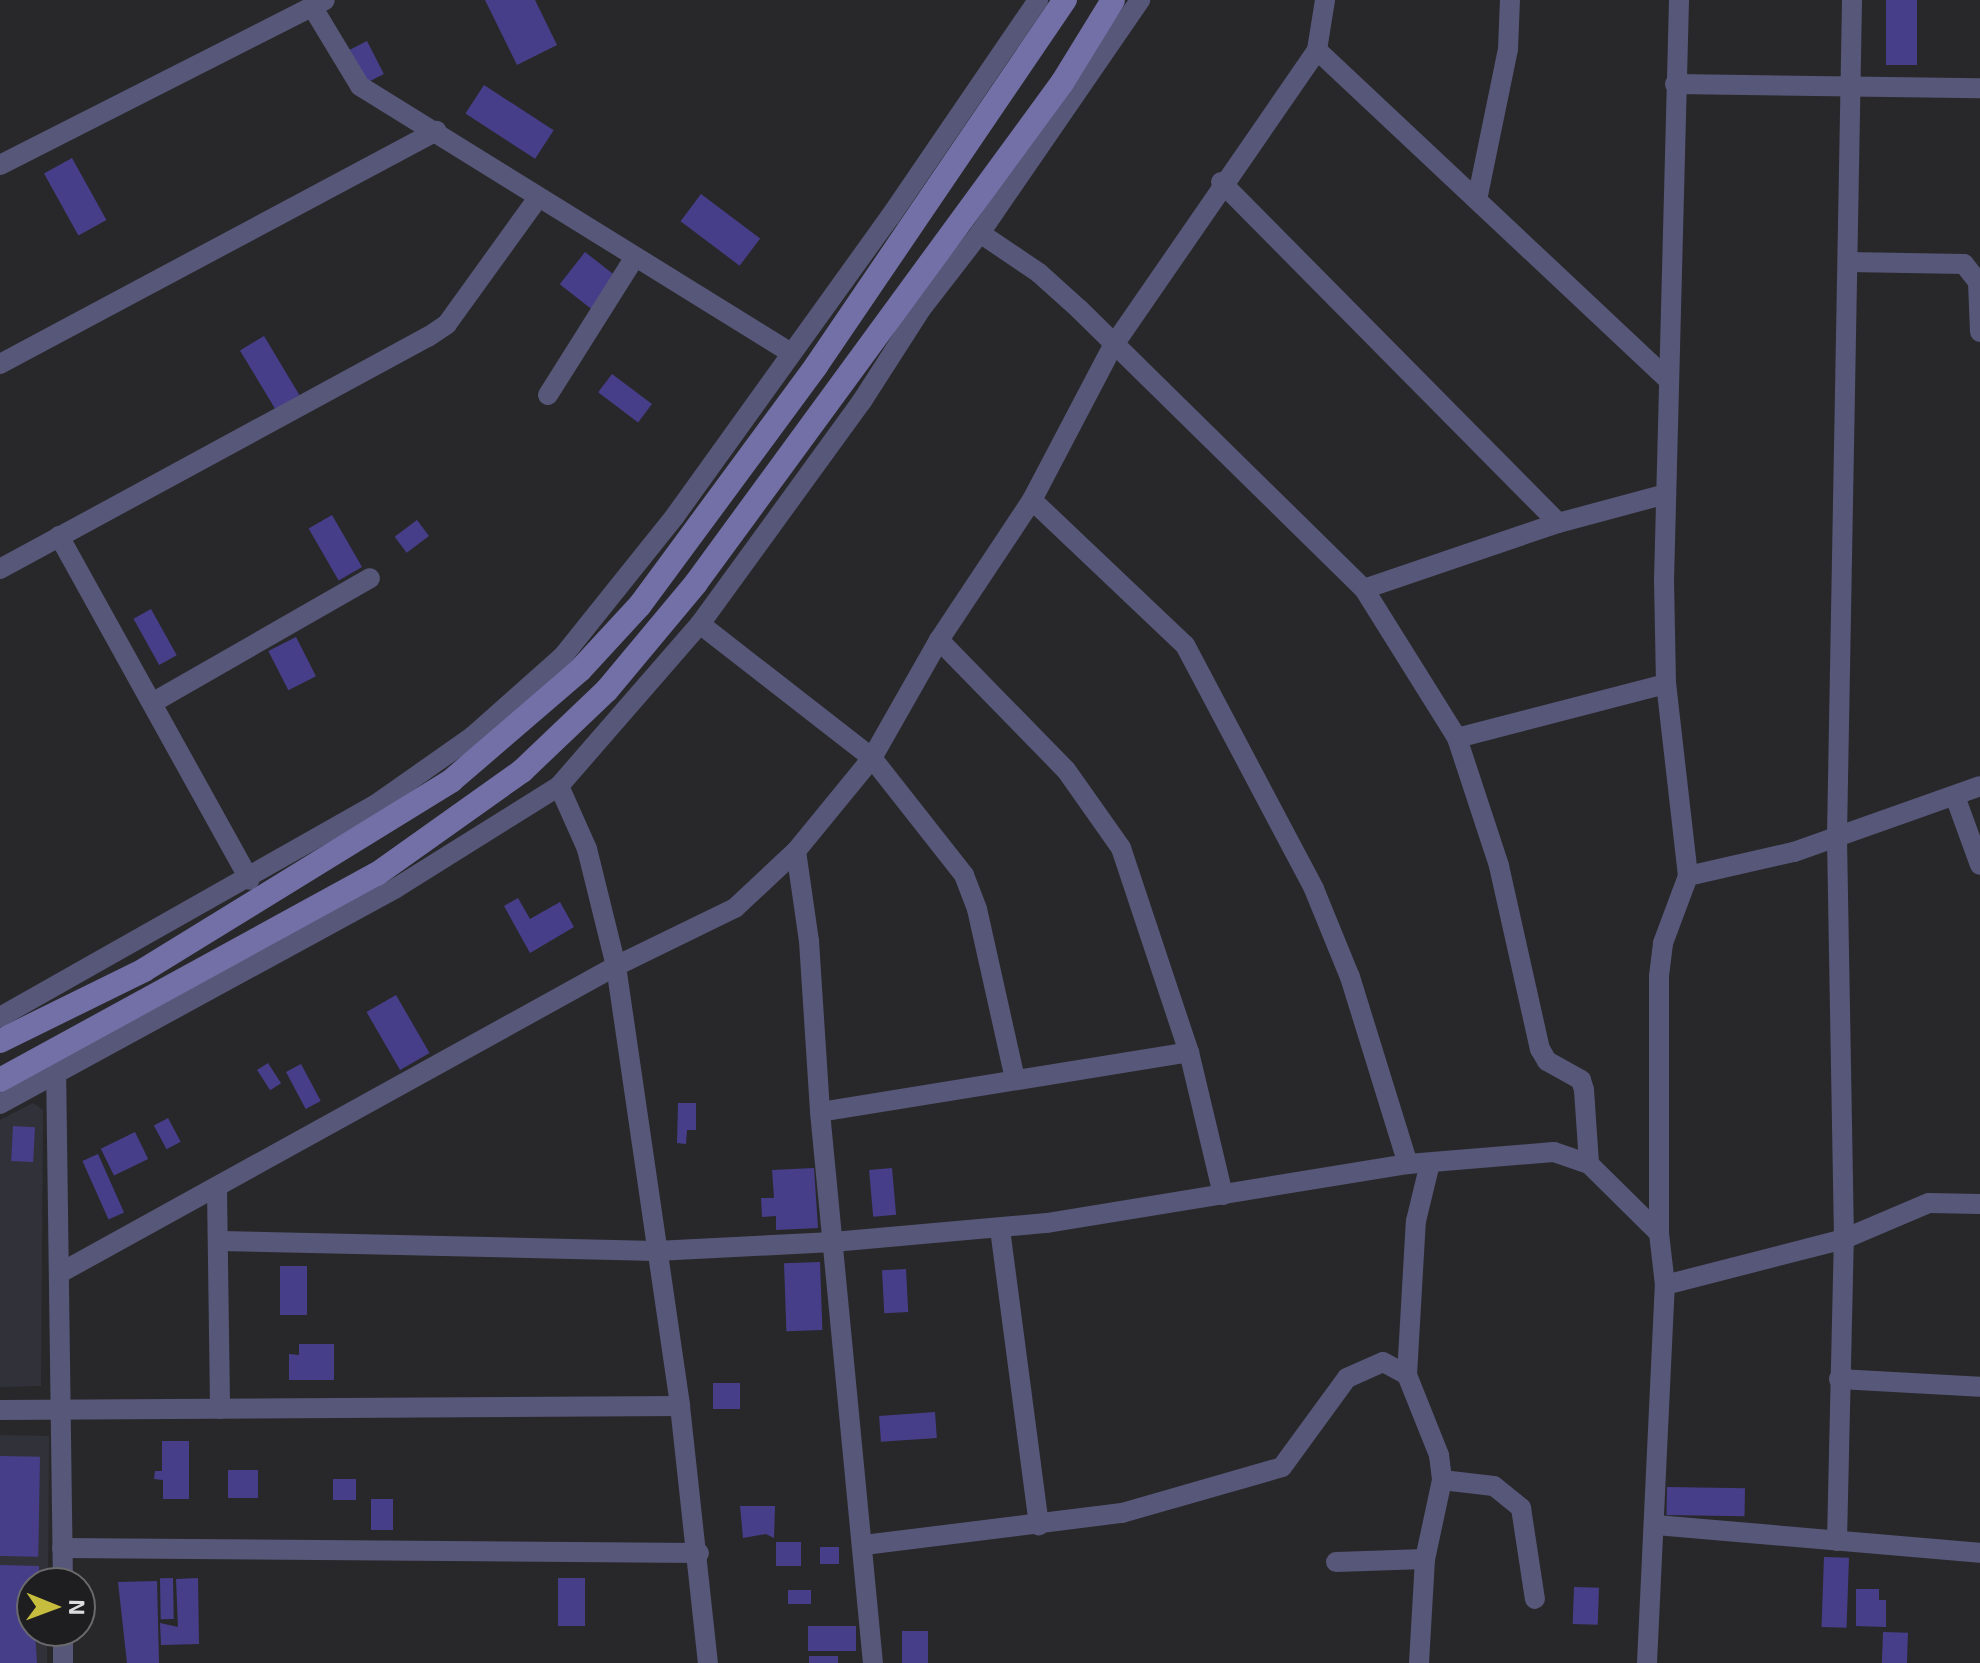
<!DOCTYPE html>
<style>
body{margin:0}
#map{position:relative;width:1980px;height:1663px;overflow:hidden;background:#28282b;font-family:"Exo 2",sans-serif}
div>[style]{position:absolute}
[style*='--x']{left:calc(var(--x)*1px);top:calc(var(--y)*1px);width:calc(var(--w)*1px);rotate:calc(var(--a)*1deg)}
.built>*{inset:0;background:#31313a}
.building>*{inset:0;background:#473e8a;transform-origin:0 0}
.street>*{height:20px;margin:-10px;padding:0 10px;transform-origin:10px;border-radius:10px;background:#575779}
.secondary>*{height:24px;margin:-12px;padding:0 12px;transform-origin:12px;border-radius:12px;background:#7270a6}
span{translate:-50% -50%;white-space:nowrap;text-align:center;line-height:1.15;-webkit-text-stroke:6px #1e1e21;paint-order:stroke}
.north{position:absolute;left:16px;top:1567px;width:80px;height:80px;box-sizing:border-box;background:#1e1e21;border:2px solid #6a6a6d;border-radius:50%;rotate:91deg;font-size:22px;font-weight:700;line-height:32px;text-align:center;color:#dddddf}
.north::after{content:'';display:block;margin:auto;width:28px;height:36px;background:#c6bc3d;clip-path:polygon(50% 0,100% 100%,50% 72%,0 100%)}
</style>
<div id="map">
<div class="built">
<i style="clip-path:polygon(33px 1103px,43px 1110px,41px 1386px,0 1387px,0 1120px)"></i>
<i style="clip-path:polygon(0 1435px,49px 1436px,48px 1583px,32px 1583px,32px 1631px,47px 1631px,47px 1663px,0 1663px)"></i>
</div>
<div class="building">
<i style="clip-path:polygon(485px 0,535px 0,557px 45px,517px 65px)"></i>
<i style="left:1886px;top:0;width:31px;height:65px"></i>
<i style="left:367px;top:41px;width:37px;height:21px;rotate:63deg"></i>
<i style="left:484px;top:85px;width:83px;height:34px;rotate:33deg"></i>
<i style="left:72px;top:158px;width:71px;height:32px;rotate:61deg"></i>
<i style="left:701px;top:194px;width:74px;height:34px;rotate:37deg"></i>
<i style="left:585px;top:252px;width:43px;height:41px;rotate:38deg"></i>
<i style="left:264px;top:336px;width:69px;height:28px;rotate:59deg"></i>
<i style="left:612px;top:374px;width:50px;height:23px;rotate:37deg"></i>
<i style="left:332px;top:515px;width:60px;height:27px;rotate:60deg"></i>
<i style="left:417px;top:520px;width:20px;height:28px;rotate:53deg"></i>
<i style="left:151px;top:609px;width:53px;height:20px;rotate:61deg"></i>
<i style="left:296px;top:637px;width:44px;height:31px;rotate:63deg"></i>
<i style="clip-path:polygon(518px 898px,530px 919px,560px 902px,574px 927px,530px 953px,504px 906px)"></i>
<i style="left:396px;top:995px;width:67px;height:34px;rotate:60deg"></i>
<i style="left:268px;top:1063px;width:24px;height:13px;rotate:57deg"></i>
<i style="left:301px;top:1064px;width:42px;height:17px;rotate:62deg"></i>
<i style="clip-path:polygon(678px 1103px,696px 1103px,696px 1130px,687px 1130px,686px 1144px,677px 1143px)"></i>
<i style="left:168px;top:1118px;width:27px;height:16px;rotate:62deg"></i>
<i style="left:13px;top:1126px;width:22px;height:35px;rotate:3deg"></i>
<i style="left:135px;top:1132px;width:30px;height:38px;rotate:64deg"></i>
<i style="left:98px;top:1154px;width:64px;height:17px;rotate:66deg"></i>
<i style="clip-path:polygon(814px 1168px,818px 1228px,776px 1230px,776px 1216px,762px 1217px,761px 1198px,774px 1198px,772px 1170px)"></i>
<i style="left:892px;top:1168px;width:47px;height:23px;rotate:85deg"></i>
<i style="left:820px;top:1262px;width:68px;height:36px;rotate:88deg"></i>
<i style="left:280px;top:1266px;width:27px;height:49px"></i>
<i style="left:906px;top:1269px;width:43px;height:24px;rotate:87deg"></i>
<i style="clip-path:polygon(299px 1344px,334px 1344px,334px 1380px,289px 1380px,289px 1354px,299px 1355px)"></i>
<i style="left:713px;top:1383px;width:27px;height:26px"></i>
<i style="left:935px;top:1412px;width:26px;height:56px;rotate:86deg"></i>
<i style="clip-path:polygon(162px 1441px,189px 1441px,189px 1499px,163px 1499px,163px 1480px,154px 1479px,155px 1471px,162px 1471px)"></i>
<i style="left:0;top:1456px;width:40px;height:100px;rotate:1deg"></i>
<i style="left:228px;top:1470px;width:30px;height:28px"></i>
<i style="left:333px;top:1479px;width:23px;height:21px"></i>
<i style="left:1667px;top:1487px;width:78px;height:28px;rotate:1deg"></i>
<i style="left:371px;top:1499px;width:22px;height:31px"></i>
<i style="clip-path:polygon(740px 1506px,775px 1506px,774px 1538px,766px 1534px,743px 1538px)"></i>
<i style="left:776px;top:1542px;width:25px;height:24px"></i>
<i style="left:820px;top:1547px;width:19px;height:17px"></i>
<i style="left:1824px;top:1557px;width:25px;height:70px;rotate:2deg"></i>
<i style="clip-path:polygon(0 1565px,39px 1566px,39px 1583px,32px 1583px,37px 1663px,0 1663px)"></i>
<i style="left:173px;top:1578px;width:41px;height:13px;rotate:89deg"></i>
<i style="clip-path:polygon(198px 1578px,199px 1644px,161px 1645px,160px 1623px,178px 1627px,176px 1579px)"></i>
<i style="left:558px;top:1578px;width:27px;height:48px"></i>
<i style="clip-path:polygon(157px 1581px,159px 1663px,127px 1663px,118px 1582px)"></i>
<i style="left:1574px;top:1587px;width:25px;height:37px;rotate:2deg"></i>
<i style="clip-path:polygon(1856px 1589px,1879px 1589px,1879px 1600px,1886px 1600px,1886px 1627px,1856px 1626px)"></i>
<i style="left:788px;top:1590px;width:23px;height:14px"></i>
<i style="left:808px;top:1626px;width:48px;height:25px"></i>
<i style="left:902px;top:1631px;width:26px;height:32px"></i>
<i style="left:1883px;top:1632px;width:25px;height:31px;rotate:2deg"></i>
<i style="left:809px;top:1656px;width:29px;height:7px"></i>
</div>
<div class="street">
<i style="--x:313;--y:8;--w:91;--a:58.9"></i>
<i style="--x:360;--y:86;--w:507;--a:31.78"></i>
<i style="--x:1317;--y:50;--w:482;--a:43.2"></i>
<i style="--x:1675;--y:84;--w:305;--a:0.8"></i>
<i style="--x:0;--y:165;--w:364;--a:-26.9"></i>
<i style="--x:1221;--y:182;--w:479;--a:45.3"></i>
<i style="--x:1477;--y:200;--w:154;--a:-78.4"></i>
<i style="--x:1508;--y:49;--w:49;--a:-87.7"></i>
<i style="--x:980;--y:233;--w:71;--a:34.1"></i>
<i style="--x:1039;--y:273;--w:54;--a:42"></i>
<i style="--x:1079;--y:309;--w:400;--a:44.5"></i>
<i style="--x:1364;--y:589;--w:205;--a:-18.8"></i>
<i style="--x:1558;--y:523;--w:112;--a:-15"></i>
<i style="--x:1848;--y:262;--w:116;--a:1"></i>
<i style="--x:1964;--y:264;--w:23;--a:52"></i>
<i style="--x:1978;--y:282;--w:50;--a:87.7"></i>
<i style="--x:0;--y:364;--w:495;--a:-28.1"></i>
<i style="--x:548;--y:395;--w:163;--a:-57.8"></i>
<i style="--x:1032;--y:500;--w:211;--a:43.5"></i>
<i style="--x:1185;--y:645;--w:276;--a:62.1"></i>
<i style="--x:1314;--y:889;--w:95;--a:67.8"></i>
<i style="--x:1350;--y:977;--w:196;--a:72.8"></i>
<i style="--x:59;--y:536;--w:393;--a:61"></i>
<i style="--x:0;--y:569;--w:487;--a:-28.5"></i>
<i style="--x:428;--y:337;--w:23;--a:-34"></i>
<i style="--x:447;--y:324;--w:154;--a:-54.2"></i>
<i style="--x:1364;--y:589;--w:176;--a:58"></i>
<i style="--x:1457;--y:738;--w:135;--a:71.8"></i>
<i style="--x:1499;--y:866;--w:188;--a:77.4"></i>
<i style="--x:1540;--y:1049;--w:14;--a:60"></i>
<i style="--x:1547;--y:1061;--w:39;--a:29"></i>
<i style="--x:1581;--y:1080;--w:10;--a:73"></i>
<i style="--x:1584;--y:1090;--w:74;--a:86.1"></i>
<i style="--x:700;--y:624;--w:218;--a:37.9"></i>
<i style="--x:872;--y:758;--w:149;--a:51.8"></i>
<i style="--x:964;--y:875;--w:36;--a:69"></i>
<i style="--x:977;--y:909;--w:174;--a:77.4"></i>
<i style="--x:939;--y:640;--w:182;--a:45.7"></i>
<i style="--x:1066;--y:770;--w:95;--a:54.8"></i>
<i style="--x:1121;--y:848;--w:215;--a:71.6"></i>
<i style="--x:1189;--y:1052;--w:147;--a:76.6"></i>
<i style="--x:152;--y:703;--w:251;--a:-29.8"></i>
<i style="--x:1457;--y:738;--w:216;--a:-14.5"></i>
<i style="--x:559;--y:786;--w:69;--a:66"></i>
<i style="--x:587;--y:849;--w:121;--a:76.1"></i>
<i style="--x:616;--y:966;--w:445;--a:81.7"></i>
<i style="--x:680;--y:1406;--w:259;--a:83.8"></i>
<i style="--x:1956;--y:799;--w:70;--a:70"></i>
<i style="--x:796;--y:851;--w:91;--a:81.8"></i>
<i style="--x:809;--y:941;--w:171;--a:86.3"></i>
<i style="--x:820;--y:1112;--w:554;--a:84.51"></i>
<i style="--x:1688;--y:876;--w:109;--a:-12.8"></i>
<i style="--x:1794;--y:852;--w:197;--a:-19.5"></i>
<i style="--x:0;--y:1017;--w:431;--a:-29.5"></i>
<i style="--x:375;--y:805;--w:120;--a:-35.1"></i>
<i style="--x:473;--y:736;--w:120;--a:-41.6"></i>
<i style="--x:563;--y:656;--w:179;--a:-51.3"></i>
<i style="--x:675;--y:516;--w:368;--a:-54.3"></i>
<i style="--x:890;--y:217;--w:263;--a:-55.7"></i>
<i style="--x:56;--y:1064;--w:519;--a:89.23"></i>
<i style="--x:0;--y:1104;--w:451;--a:-28.6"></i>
<i style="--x:396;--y:888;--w:192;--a:-32"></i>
<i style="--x:559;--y:786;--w:215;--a:-49"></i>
<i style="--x:700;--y:624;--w:276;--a:-54"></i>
<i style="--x:862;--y:401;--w:109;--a:-57.3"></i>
<i style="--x:921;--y:309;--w:96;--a:-52.2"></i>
<i style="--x:980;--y:233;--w:283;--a:-55.5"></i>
<i style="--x:820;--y:1112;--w:374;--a:-9.2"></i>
<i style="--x:217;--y:1190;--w:219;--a:89.2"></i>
<i style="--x:1000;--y:1229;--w:299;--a:82.5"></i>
<i style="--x:219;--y:1241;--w:437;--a:1.3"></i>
<i style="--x:656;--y:1251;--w:177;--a:-2.9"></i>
<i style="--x:833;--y:1242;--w:215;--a:-5.1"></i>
<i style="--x:1047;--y:1223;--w:366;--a:-9.3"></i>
<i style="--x:1408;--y:1164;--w:146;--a:-4.7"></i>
<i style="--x:1554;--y:1152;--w:37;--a:19"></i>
<i style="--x:1589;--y:1164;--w:98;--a:44.6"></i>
<i style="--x:60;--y:1273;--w:635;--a:-28.91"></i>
<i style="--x:616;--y:966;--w:132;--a:-26"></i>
<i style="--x:735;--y:908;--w:83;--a:-43.1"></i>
<i style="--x:796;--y:851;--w:120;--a:-50.7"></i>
<i style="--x:872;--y:758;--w:136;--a:-60.4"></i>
<i style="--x:939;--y:640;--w:168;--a:-56.4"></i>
<i style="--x:1032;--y:500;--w:174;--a:-62.3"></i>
<i style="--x:1113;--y:346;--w:359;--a:-55.4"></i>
<i style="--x:1317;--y:50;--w:51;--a:-80.9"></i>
<i style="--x:1665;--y:1285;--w:185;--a:-14.4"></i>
<i style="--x:1844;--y:1239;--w:92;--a:-23"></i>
<i style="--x:1929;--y:1203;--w:51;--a:1.1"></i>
<i style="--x:1407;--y:1375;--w:154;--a:-86.7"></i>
<i style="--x:1416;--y:1221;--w:60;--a:-76.4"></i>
<i style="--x:1839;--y:1379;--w:141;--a:3.2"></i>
<i style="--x:0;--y:1410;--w:680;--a:-0.34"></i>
<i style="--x:1442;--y:1480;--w:52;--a:6.6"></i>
<i style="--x:1494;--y:1486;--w:35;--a:39"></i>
<i style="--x:1521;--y:1508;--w:92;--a:81.3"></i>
<i style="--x:1656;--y:1525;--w:325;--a:4.9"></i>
<i style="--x:1837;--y:1541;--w:302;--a:-88.7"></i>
<i style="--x:1844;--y:1239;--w:403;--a:-91"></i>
<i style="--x:1837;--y:836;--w:836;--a:-88.97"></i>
<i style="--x:864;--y:1545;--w:260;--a:-7.1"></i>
<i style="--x:1122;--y:1513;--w:166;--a:-16"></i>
<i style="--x:1282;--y:1467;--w:110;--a:-53.9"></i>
<i style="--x:1347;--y:1378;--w:39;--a:-24"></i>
<i style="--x:1383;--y:1362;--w:27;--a:28"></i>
<i style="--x:1407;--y:1375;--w:86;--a:68.2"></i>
<i style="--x:1439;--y:1455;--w:25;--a:83"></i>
<i style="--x:1442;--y:1480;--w:81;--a:102.1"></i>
<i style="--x:1425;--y:1559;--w:104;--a:93.3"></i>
<i style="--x:62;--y:1548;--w:637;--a:0.45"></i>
<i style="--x:1336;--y:1562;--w:89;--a:-1.9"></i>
<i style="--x:63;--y:1631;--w:32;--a:90"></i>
<i style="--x:1647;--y:1663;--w:378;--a:-87.3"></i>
<i style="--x:1665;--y:1285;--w:52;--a:-96.6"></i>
<i style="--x:1659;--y:1233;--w:257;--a:-90"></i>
<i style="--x:1659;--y:976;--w:33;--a:-83"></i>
<i style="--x:1663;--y:943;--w:72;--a:-69.5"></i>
<i style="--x:1688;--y:876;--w:193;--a:-96.5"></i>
<i style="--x:1666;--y:684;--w:103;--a:-91.1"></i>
<i style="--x:1664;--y:581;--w:581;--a:-88.52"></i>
</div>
<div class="secondary">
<i style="--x:0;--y:1041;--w:161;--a:-26.2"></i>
<i style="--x:144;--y:970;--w:361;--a:-31.6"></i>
<i style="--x:451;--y:781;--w:170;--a:-40.7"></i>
<i style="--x:580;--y:670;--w:88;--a:-47.3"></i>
<i style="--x:640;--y:605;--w:297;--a:-53.6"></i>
<i style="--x:816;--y:366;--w:443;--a:-55.8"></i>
<i style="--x:0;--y:1080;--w:430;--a:-28.7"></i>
<i style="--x:377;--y:874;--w:178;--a:-35.4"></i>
<i style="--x:522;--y:771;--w:117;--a:-43.6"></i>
<i style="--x:607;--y:690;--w:139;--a:-50.2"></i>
<i style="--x:696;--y:583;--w:620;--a:-53.8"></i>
<i style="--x:1062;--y:83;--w:97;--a:-58.4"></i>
</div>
<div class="north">N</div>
</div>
